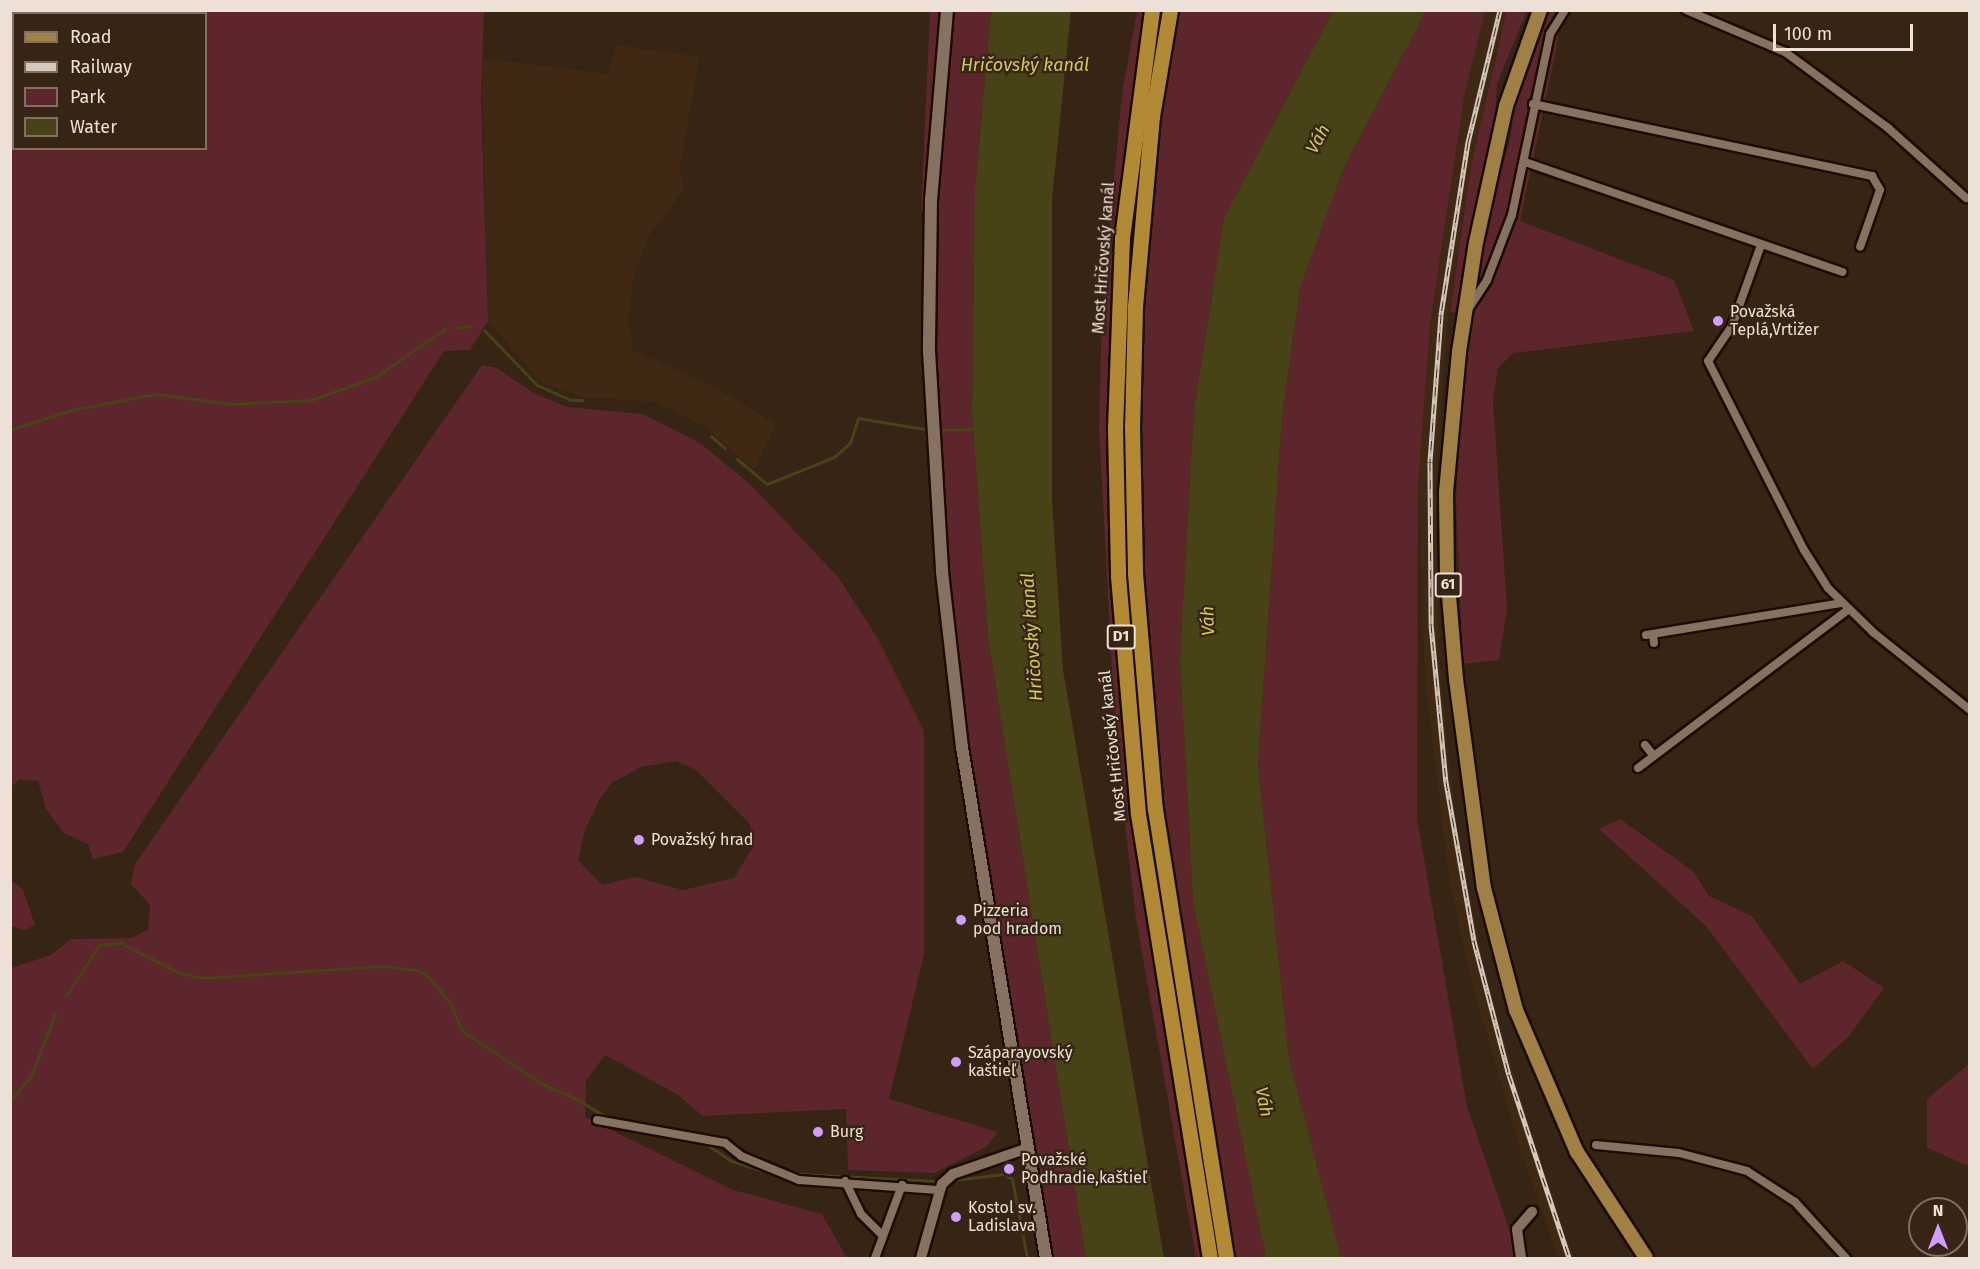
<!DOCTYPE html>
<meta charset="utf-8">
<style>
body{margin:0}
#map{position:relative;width:1980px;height:1269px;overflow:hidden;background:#362415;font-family:"Fira Sans",sans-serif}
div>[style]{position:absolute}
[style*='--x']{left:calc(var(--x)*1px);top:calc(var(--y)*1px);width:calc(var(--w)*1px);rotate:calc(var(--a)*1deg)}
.built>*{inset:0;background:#3f2814}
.green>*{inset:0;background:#5c262c}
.water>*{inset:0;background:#474316}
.stream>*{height:3px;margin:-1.5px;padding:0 1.5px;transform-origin:1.5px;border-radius:1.5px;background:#474316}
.roads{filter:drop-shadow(2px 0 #1d0c01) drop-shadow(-2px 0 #1d0c01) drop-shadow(0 2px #1d0c01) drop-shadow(0 -2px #1d0c01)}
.minor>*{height:8px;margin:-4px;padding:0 4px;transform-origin:4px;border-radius:4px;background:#877160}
.tertiary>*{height:10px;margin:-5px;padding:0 5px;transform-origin:5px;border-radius:5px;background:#877160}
.secondary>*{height:12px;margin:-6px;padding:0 6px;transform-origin:6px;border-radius:6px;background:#877160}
.primary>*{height:14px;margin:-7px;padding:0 7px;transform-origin:7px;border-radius:7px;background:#a18046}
.motorway>*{height:15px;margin:-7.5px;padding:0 7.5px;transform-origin:7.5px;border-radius:7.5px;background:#b28a35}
.rail>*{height:5px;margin-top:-2.5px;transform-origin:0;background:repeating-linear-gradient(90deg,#362415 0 9px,#d5c8bd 0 18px);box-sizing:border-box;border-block:2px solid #d5c8bd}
.dots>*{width:16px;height:16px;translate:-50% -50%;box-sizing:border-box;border:3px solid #362415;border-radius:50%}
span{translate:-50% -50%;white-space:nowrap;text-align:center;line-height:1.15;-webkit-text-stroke:4.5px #362415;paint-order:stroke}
.shield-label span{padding:2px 4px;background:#362415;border:2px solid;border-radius:4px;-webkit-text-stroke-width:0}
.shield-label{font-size:15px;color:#ede1d7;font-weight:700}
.street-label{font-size:16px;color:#ede1d7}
.poi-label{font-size:16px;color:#ede1d7}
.left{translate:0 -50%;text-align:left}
.water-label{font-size:18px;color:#d3ca55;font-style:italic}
.frame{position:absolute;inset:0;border:12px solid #ede1d7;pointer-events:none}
.legend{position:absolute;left:12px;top:12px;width:195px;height:138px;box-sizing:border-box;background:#362415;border:2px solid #7f7063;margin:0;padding:8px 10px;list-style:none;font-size:18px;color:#ede1d7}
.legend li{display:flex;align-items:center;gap:12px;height:30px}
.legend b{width:30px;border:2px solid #7f7063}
.north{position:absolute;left:1908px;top:1197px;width:60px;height:60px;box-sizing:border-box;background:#362415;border:2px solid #7f7063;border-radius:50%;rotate:0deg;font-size:16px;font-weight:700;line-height:24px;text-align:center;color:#ede1d7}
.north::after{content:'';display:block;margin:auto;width:21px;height:27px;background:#d19dfe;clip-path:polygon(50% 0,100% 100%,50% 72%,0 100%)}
.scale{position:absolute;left:1773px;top:24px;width:140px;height:27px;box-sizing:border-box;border:3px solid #ede1d7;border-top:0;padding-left:8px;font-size:18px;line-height:21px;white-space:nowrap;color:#ede1d7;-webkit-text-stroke:4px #362415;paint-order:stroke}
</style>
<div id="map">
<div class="built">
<i style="clip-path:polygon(1485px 11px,1507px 11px,1471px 166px,1447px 326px,1436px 490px,1439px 655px,1455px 818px,1486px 977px,1532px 1135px,1574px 1258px,1558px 1258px,1517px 1139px,1470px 976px,1449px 878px,1425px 680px,1418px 488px,1430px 324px,1465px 92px)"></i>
<i style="clip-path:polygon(616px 45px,699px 57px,680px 169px,684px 190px,649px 236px,634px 276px,628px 318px,633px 350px,720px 390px,776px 424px,754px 469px,707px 428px,656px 402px,582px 397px,542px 383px,488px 321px,482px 58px,609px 74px)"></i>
</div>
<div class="green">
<i style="clip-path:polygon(evenodd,11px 10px,484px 11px,481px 97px,488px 321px,470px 350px,444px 351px,123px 852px,93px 859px,88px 844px,64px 833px,46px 809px,38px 781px,20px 779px,11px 787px,11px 10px,14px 14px,206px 14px,206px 148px,14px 148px,14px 14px)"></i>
<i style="clip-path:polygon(1507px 10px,1527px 11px,1497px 83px,1495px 114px,1455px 313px,1450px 312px,1471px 166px)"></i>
<i style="clip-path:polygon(930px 11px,991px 11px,975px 189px,972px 411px,988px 637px,1086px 1258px,1037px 1258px,956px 638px,937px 409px,939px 213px,921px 211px)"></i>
<i style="clip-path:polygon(1137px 11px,1333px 11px,1224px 218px,1194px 410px,1180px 657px,1193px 902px,1266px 1258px,1196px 1258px,1136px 919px,1116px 744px,1099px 428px,1102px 311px,1122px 93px)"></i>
<i style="clip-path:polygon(1426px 11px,1485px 11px,1465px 92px,1430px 324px,1418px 488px,1417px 818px,1467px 1106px,1519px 1258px,1341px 1258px,1289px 1058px,1258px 765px,1282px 418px,1300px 288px,1345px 165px)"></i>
<i style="clip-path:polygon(1550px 11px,1561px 11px,1557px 45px,1520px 221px,1674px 280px,1694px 331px,1513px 353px,1498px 368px,1493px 401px,1507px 609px,1499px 660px,1463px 664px,1456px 503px,1461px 400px,1471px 320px,1489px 215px,1511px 136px,1513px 110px)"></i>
<i style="clip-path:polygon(evenodd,482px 365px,497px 368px,534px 393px,567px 407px,642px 414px,700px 443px,752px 486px,839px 578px,878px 639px,924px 731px,924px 955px,889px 1099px,998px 1132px,986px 1147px,935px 1173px,848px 1170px,846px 1109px,703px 1116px,678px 1095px,605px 1055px,586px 1081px,585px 1117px,733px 1190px,822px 1214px,847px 1258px,11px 1258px,11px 968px,51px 955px,71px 939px,132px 938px,148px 929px,150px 905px,131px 884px,135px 864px,482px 365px,676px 761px,696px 770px,750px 824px,753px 847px,734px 878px,683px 890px,635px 877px,602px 885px,578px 860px,585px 830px,600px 799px,612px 783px,641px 767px,676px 761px)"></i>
<i style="clip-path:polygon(1620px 819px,1694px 872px,1709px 896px,1752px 916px,1800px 984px,1843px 961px,1884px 988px,1849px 1036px,1813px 1069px,1706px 926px,1599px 829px)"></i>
<i style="clip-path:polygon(10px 879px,23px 890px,35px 925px,25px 930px,11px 926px)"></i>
<i style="clip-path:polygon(1969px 1064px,1970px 1064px,1969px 1166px,1927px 1148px,1927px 1099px)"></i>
</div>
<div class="water">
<i style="clip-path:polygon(991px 11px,1071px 11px,1052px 199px,1052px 499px,1063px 670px,1164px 1258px,1086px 1258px,988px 637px,972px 411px,975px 189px)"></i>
<i style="clip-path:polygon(1333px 11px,1426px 11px,1345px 165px,1300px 288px,1282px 418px,1258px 765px,1289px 1058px,1341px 1258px,1266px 1258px,1193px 902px,1180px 657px,1194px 410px,1224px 218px)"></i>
</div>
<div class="stream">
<i style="--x:456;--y:328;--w:16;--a:-7"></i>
<i style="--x:484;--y:330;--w:76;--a:46.1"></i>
<i style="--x:537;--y:385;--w:36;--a:24"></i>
<i style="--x:570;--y:400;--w:12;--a:0"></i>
<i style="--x:10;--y:430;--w:64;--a:-18.2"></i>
<i style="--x:71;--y:410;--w:86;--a:-10.8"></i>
<i style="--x:155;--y:394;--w:79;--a:7.3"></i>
<i style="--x:233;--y:404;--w:78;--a:-2.9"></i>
<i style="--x:311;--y:400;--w:68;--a:-19.8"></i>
<i style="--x:375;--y:377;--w:85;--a:-34.4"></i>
<i style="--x:937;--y:430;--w:38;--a:-2"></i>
<i style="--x:711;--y:436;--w:18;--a:41"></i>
<i style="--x:737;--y:459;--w:39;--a:40"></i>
<i style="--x:767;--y:484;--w:72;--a:-21.9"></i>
<i style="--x:834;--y:457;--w:21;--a:-41"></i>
<i style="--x:850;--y:443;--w:26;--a:-72"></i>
<i style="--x:858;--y:418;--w:73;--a:9.5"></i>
<i style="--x:66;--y:996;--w:61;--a:-57.1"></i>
<i style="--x:99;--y:945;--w:22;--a:-5"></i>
<i style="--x:121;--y:943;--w:64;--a:27"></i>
<i style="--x:178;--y:972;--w:24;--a:15"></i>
<i style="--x:201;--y:978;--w:182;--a:-3.8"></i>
<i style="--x:383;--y:966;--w:35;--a:7"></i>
<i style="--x:418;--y:970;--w:13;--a:32"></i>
<i style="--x:429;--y:977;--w:33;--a:51"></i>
<i style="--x:450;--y:1003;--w:30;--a:67"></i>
<i style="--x:462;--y:1031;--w:96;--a:33.5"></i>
<i style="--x:542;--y:1084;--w:34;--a:23"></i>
<i style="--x:573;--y:1097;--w:41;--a:31"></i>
<i style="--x:10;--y:1101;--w:33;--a:-50"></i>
<i style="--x:31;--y:1076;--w:66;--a:-68.8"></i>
<i style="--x:630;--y:1122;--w:75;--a:10"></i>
<i style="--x:709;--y:1146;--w:27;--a:34"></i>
<i style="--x:731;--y:1161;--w:51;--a:17"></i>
<i style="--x:799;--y:1174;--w:138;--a:2.9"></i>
<i style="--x:954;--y:1180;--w:50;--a:-6.8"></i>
<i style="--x:1004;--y:1174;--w:9;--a:32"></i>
<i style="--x:1012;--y:1179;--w:80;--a:79.2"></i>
</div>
<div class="roads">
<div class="minor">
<i style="--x:1686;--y:10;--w:108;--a:23"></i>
<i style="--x:1785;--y:52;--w:128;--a:36.4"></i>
<i style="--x:1888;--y:128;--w:105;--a:41.9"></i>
<i style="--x:1533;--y:104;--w:347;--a:12"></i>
<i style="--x:1872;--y:176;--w:16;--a:60"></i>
<i style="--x:1880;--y:190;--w:60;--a:109.3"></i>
<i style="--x:1525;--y:162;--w:336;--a:19.1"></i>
<i style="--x:1761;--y:245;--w:86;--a:109.7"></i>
<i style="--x:1732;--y:326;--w:42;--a:124.4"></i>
<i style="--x:1708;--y:361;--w:212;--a:63.1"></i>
<i style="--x:1804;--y:550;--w:45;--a:57.7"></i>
<i style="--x:1828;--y:588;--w:64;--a:44.4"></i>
<i style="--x:1874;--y:633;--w:123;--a:38.7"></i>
<i style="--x:1467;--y:311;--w:37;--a:-57"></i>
<i style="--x:1487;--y:280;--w:70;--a:-69"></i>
<i style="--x:1512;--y:215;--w:185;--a:-78.1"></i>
<i style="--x:1550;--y:34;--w:28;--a:-58"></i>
<i style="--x:1653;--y:634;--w:9;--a:84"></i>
<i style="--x:1646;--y:635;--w:199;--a:-9.3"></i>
<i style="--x:1645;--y:745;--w:14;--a:51"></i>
<i style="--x:1638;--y:768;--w:263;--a:-37"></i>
<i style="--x:597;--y:1120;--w:130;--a:10.2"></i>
<i style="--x:725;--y:1143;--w:21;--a:39"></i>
<i style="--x:741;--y:1156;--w:63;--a:22.5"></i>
<i style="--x:799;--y:1180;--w:139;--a:4.1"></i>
<i style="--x:1596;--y:1145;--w:83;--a:5.5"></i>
<i style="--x:1679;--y:1153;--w:70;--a:14.8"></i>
<i style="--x:1747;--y:1171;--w:57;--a:32.9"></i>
<i style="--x:1795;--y:1202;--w:76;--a:47.7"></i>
<i style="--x:845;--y:1181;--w:37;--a:64"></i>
<i style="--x:861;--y:1214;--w:31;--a:45"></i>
<i style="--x:875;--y:1258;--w:78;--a:-69.7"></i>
</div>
<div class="tertiary">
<i style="--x:921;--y:1258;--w:77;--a:-74.2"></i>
<i style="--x:942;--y:1184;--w:15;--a:-42"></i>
<i style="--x:953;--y:1174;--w:79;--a:-19.1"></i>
<i style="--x:1521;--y:1258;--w:29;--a:-98"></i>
<i style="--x:1517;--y:1229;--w:23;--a:-49"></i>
</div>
<div class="secondary">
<i style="--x:947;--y:10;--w:190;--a:94.8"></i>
<i style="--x:931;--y:199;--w:152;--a:90.8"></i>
<i style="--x:929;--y:351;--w:221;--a:86.6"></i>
<i style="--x:942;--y:572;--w:176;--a:83.5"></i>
<i style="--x:962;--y:747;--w:518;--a:80.67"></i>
</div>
<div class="primary">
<i style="--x:1540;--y:10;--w:102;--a:109.5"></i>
<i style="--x:1506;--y:106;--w:139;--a:102.4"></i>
<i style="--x:1476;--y:242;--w:111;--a:98.8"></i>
<i style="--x:1459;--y:352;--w:142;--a:95.3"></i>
<i style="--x:1446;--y:493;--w:79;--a:89.3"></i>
<i style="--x:1447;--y:572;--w:107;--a:85.2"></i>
<i style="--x:1456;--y:679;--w:211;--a:82.4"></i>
<i style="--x:1484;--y:888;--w:126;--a:75.3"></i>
<i style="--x:1516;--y:1010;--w:155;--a:66.8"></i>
<i style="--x:1577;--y:1152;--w:126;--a:56.9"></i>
</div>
<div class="motorway">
<i style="--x:1152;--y:10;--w:230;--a:97.5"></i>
<i style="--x:1122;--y:238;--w:190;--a:92.1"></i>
<i style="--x:1115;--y:428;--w:148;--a:88.8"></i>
<i style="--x:1118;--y:576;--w:239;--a:85.2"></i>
<i style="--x:1138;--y:814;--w:450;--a:80.8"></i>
<i style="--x:1170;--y:10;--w:108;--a:99.6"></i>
<i style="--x:1152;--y:116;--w:191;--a:95.1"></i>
<i style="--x:1135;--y:306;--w:121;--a:91.4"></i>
<i style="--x:1132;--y:427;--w:146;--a:88.8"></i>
<i style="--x:1135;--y:573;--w:237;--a:85.2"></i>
<i style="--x:1155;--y:809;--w:455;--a:81"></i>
</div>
</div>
<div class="rail">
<i style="--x:1500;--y:10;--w:136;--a:103.6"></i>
<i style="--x:1468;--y:142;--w:175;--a:98.9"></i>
<i style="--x:1441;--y:315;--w:147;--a:94.3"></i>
<i style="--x:1430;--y:462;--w:162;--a:89.6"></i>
<i style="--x:1431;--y:624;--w:159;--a:84.6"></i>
<i style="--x:1446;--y:782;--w:161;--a:80"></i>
<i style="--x:1474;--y:941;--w:138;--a:75.4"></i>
<i style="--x:1509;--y:1075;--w:193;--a:71.8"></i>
</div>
<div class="dots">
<i style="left:1718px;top:321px;background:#d19dfe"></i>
<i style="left:639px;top:840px;background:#d19dfe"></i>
<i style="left:961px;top:920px;background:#d19dfe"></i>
<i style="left:956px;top:1062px;background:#d19dfe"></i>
<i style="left:818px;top:1132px;background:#d19dfe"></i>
<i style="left:1009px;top:1169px;background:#d19dfe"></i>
<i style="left:956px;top:1217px;background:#d19dfe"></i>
</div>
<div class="shield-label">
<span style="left:1448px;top:585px">61</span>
<span style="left:1121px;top:637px">D1</span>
</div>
<div class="street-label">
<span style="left:1104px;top:258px;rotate:-86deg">Most Hričovský kanál</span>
<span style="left:1113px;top:746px;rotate:-96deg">Most Hričovský kanál</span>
</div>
<div class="poi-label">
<span class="left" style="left:1730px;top:321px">Považská<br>Teplá,Vrtižer</span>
<span class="left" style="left:651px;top:840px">Považský hrad</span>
<span class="left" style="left:973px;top:920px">Pizzeria<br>pod hradom</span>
<span class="left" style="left:968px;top:1062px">Száparayovský<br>kaštieľ</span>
<span class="left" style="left:830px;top:1132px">Burg</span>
<span class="left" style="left:1021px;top:1169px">Považské<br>Podhradie,kaštieľ</span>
<span class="left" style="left:968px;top:1217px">Kostol sv.<br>Ladislava</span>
</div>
<div class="water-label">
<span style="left:1025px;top:65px">Hričovský kanál</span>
<span style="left:1318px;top:139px;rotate:-61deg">Váh</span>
<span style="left:1208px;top:621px;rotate:-92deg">Váh</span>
<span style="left:1032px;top:637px;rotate:-94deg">Hričovský kanál</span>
<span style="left:1264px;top:1102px;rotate:79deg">Váh</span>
</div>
<div class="frame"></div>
<ul class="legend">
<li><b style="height:8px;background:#a18046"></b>Road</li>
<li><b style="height:8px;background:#d5c8bd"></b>Railway</li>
<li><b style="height:16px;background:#5c262c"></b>Park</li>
<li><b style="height:16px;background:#474316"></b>Water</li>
</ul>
<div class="north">N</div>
<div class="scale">100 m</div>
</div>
